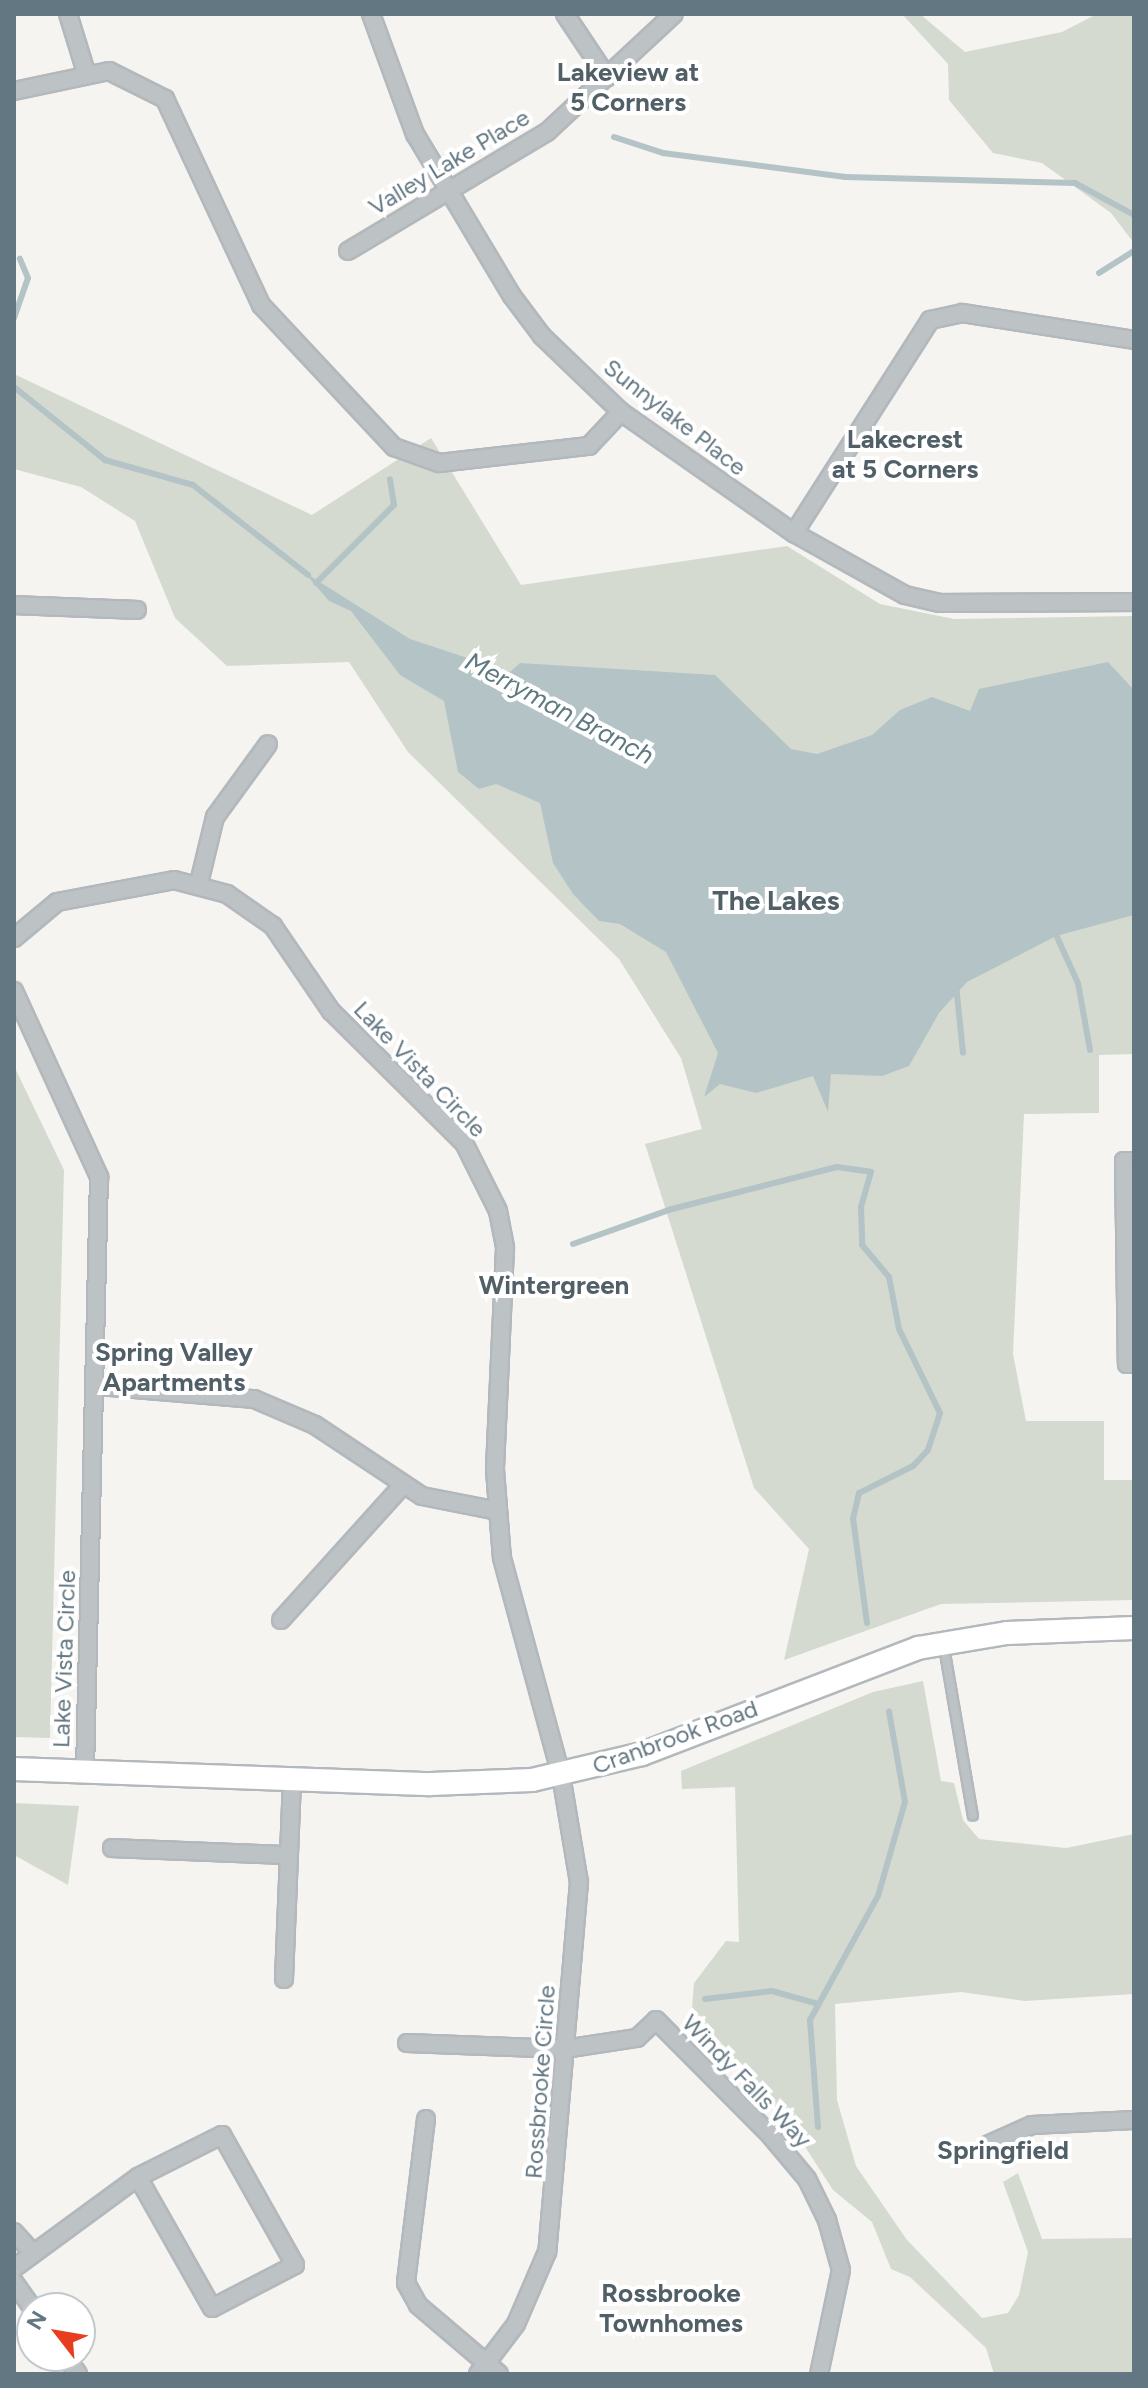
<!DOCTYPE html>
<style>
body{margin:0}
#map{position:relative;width:1148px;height:2388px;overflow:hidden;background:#f5f4f0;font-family:Figtree,sans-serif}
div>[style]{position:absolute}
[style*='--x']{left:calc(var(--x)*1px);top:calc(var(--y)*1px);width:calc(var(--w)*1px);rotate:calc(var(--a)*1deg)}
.green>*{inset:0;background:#d4dad0}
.water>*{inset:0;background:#b4c3c5}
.stream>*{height:6px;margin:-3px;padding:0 3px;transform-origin:3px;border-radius:3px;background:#b4c3c5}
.roads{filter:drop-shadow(2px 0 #b2b8bc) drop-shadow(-2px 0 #b2b8bc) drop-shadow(0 2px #b2b8bc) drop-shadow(0 -2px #b2b8bc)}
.lane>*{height:8px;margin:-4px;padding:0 4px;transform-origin:4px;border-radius:4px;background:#bdc2c5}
.street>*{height:16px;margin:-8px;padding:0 8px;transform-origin:8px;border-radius:8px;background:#bdc2c5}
.secondary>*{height:22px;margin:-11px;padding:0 11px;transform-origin:11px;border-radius:11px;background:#fff}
span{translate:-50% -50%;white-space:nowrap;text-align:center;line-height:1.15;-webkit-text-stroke:8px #fff;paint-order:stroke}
.street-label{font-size:24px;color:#637782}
.neighbourhood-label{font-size:26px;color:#515f67;font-weight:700}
.water-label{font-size:26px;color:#5f7980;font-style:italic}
.quarter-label{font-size:28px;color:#515f67;font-weight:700}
.frame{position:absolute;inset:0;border:16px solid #637782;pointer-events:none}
.north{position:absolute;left:16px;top:2292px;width:80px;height:80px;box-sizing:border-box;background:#fff;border:2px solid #c1c9cd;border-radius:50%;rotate:301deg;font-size:22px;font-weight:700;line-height:32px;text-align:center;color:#637782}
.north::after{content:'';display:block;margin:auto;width:28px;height:36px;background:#e63e1f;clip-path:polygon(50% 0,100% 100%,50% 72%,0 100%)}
</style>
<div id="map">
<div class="green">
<i style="clip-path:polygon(902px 14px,920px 14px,965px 52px,1062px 32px,1097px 14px,1134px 14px,1134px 243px,1111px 213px,1042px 163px,993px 153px,949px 100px,948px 64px)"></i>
<i style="clip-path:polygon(14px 374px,312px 515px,431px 438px,521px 585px,787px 546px,880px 604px,954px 619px,1134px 616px,1134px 1054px,1099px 1055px,1099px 1113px,1024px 1114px,1013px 1354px,1026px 1421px,1104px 1421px,1104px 1480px,1134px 1480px,1134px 1600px,941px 1604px,784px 1660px,809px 1549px,754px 1488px,645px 1144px,702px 1129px,681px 1058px,619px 959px,408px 752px,349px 662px,227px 666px,175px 618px,135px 521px,81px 487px,14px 469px)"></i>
<i style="clip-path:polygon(14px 1066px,64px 1170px,50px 1738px,14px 1737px)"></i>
<i style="clip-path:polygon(923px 1681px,941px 1781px,954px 1783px,963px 1820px,979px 1839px,1066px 1848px,1134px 1834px,1134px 1994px,1025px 2001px,961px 1992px,835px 2004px,837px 2100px,856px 2166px,907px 2240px,982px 2318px,1008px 2313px,1019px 2295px,1028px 2252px,1003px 2182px,1018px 2173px,1042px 2239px,1134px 2238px,1134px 2374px,994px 2374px,986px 2348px,910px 2277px,891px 2269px,872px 2222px,833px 2190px,791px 2125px,692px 2009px,694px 1983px,726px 1941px,739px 1942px,735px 1787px,682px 1789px,681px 1771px,873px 1692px)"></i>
<i style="clip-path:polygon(14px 1803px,79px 1806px,68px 1885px,14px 1855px)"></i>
</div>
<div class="water">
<i style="clip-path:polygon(304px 572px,410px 639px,510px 672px,520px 663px,715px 675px,791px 749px,817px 754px,872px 735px,900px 710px,932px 697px,970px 711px,979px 689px,1108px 662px,1134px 690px,1134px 915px,1056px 936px,967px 982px,939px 1013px,909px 1066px,882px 1076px,831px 1074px,828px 1112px,813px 1076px,756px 1093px,720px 1084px,704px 1097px,718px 1053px,666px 952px,620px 924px,599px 921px,573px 894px,553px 863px,540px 803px,496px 784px,479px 789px,458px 772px,444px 701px,400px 675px,351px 611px,329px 601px)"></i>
</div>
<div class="stream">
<i style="--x:614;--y:137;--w:52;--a:18.1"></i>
<i style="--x:663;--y:153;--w:184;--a:7.5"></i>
<i style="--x:845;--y:177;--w:230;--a:1.5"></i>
<i style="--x:1075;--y:183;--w:67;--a:28.5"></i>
<i style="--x:1099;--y:273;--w:41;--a:-32.2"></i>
<i style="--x:14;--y:318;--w:42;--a:-70.7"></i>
<i style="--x:28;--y:278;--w:21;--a:-113"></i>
<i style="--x:14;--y:387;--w:117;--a:38.7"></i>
<i style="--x:105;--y:460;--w:91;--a:15.9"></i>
<i style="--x:193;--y:485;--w:146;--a:38"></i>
<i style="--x:316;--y:583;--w:110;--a:-45"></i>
<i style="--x:394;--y:505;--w:26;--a:-99"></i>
<i style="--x:1053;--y:928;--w:60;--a:65.6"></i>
<i style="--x:1078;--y:983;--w:68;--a:79.8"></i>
<i style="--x:956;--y:985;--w:68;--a:84.1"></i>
<i style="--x:573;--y:1244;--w:105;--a:-19.5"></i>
<i style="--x:672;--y:1209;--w:170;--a:-14.3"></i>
<i style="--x:837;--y:1167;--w:34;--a:8"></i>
<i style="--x:871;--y:1172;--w:36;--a:106"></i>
<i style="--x:861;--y:1207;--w:38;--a:88"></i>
<i style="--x:862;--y:1245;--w:42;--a:49.8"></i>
<i style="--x:889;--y:1277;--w:53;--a:79.1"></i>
<i style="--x:899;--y:1329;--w:93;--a:64"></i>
<i style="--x:940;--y:1413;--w:39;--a:108"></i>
<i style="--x:928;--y:1450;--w:22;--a:133"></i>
<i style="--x:913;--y:1466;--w:60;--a:153.4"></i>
<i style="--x:859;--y:1493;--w:26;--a:103"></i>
<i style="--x:853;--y:1518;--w:106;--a:82.4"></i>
<i style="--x:705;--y:1999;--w:67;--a:-6.8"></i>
<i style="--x:772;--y:1991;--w:45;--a:15.6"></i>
<i style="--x:818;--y:2127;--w:107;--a:-94.3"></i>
<i style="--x:810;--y:2020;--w:141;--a:-61.3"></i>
<i style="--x:878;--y:1896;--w:98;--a:-74"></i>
<i style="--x:905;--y:1802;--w:92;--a:-100"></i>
</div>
<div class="roads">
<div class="lane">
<i style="--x:944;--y:1647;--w:171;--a:80.3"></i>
</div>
<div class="street">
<i style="--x:68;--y:14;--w:61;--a:72.8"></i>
<i style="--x:371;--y:14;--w:128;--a:69.9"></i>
<i style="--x:415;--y:134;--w:189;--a:59.1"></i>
<i style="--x:512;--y:296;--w:50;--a:53.1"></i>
<i style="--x:542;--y:336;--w:110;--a:43.9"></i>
<i style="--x:621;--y:412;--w:211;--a:35"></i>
<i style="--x:794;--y:533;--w:127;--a:29.2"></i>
<i style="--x:905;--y:595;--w:36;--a:13"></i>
<i style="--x:940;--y:603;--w:194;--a:-0.3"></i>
<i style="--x:565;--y:14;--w:76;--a:56.3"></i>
<i style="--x:14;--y:91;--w:97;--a:-11.9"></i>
<i style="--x:109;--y:71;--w:63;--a:26.6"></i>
<i style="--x:165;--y:99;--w:227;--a:65"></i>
<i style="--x:261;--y:305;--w:195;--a:46.9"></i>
<i style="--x:394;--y:447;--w:48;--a:19.6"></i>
<i style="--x:439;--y:463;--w:151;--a:-6.5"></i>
<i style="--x:589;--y:446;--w:47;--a:-46.7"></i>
<i style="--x:348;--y:251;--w:232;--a:-30.9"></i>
<i style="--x:547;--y:132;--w:173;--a:-42.9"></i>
<i style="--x:794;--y:533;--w:253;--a:-57.4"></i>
<i style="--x:930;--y:320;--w:33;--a:-12"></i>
<i style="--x:962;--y:313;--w:174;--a:8.9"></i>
<i style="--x:14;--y:605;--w:123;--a:2.3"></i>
<i style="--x:199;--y:883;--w:68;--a:-76.4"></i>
<i style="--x:215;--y:817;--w:90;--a:-54"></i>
<i style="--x:14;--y:938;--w:56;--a:-39.9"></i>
<i style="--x:57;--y:902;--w:119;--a:-10.6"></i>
<i style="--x:174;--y:880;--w:55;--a:14.8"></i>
<i style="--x:227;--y:894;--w:56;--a:34.8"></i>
<i style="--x:273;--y:926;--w:103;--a:55.7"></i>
<i style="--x:331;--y:1011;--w:187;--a:44.8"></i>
<i style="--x:464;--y:1143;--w:76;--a:63.4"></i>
<i style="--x:498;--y:1211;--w:38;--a:79"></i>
<i style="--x:505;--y:1248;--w:222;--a:92.6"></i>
<i style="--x:495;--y:1470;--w:88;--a:85.5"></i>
<i style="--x:502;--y:1558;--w:225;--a:74.8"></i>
<i style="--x:561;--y:1775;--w:109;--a:80.5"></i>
<i style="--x:579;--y:1882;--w:371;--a:94.9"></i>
<i style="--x:547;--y:2252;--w:78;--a:113.3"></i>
<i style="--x:516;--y:2324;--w:63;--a:127.2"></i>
<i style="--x:14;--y:991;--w:205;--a:65.4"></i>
<i style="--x:99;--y:1177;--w:594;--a:91.35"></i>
<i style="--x:1134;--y:1161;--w:10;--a:180"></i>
<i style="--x:1124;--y:1161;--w:203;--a:89.2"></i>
<i style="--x:1127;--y:1364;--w:7;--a:0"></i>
<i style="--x:98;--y:1386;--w:157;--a:4.8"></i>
<i style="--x:254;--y:1399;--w:66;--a:23.1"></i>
<i style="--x:315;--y:1425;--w:128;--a:33.6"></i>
<i style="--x:422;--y:1496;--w:77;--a:11.2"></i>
<i style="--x:281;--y:1620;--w:181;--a:-47.9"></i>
<i style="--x:112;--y:1848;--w:177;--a:2.3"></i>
<i style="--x:284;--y:1979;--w:200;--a:-87.7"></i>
<i style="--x:407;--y:2043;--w:157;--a:2.2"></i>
<i style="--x:564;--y:2049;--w:74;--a:-8.6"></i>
<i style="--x:637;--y:2038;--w:26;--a:-43"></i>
<i style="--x:656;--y:2020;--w:163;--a:45.2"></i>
<i style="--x:771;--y:2136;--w:56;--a:50.1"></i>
<i style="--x:807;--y:2179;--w:46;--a:64"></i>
<i style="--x:827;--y:2220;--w:52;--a:74.4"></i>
<i style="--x:841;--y:2270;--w:106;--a:101.9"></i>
<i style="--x:426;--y:2119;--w:165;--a:97"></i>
<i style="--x:406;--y:2283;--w:25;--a:61"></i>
<i style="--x:418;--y:2305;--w:106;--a:40.4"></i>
<i style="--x:987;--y:2145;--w:49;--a:-24"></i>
<i style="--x:1032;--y:2125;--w:102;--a:-2.8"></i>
<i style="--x:14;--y:2232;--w:27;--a:48"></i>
<i style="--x:14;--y:2268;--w:154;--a:-36.3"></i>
<i style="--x:138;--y:2177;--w:94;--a:-26.6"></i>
<i style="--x:222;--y:2135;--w:149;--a:60.7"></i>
<i style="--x:295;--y:2265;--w:93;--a:152.6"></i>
<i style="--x:212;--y:2308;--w:150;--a:-119.5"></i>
<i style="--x:14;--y:2282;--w:32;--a:55"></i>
<i style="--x:65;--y:2356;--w:22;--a:54"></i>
</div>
<div class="secondary">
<i style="--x:14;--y:1769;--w:417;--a:2.1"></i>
<i style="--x:431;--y:1784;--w:101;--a:-2.3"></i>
<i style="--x:532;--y:1780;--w:113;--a:-13.3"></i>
<i style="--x:642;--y:1754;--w:296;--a:-21"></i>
<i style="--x:918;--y:1648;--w:90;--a:-9.6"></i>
<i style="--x:1007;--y:1633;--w:127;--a:-2.3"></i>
</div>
</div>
<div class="street-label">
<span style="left:449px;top:162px;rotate:-31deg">Valley Lake Place</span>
<span style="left:675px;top:417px;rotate:38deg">Sunnylake Place</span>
<span style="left:420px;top:1069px;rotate:46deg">Lake Vista Circle</span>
<span style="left:64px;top:1659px;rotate:-88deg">Lake Vista Circle</span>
<span style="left:675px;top:1737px;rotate:-20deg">Cranbrook Road</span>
<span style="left:747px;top:2081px;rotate:46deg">Windy Falls Way</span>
<span style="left:540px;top:2082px;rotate:-86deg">Rossbrooke Circle</span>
</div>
<div class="neighbourhood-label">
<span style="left:628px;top:88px">Lakeview at<br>5 Corners</span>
<span style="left:905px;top:455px">Lakecrest<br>at 5 Corners</span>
<span style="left:554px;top:1286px">Wintergreen</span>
<span style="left:174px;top:1368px">Spring Valley<br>Apartments</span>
<span style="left:1003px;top:2151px">Springfield</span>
<span style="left:671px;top:2309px">Rossbrooke<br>Townhomes</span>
</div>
<div class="water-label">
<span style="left:559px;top:709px;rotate:28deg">Merryman Branch</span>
</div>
<div class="quarter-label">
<span style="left:776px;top:900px">The Lakes</span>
</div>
<div class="frame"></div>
<div class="north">N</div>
</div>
